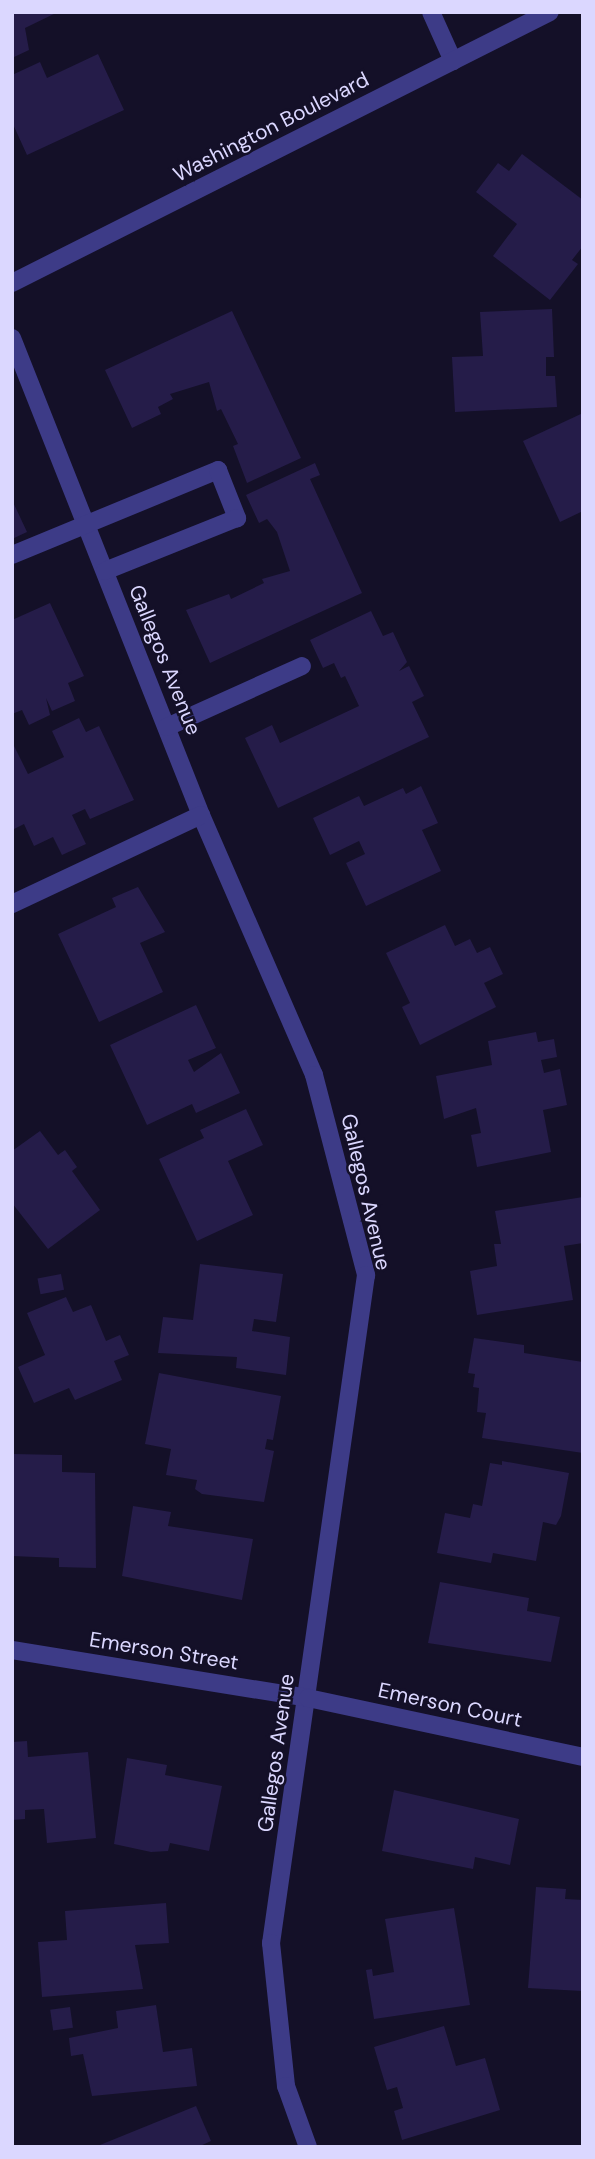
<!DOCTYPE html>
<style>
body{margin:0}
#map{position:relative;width:595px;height:2159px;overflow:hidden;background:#141028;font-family:"DM Sans",sans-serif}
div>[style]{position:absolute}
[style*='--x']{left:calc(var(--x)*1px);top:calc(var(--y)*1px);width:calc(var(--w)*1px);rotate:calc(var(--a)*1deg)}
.building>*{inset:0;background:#251c49;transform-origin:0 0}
.minor>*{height:18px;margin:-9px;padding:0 9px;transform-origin:9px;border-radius:9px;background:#3d3b87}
span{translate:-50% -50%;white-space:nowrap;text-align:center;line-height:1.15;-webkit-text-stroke:5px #141028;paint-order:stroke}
.street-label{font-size:21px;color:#dbd7ff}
.frame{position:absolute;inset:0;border:14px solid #dbd7ff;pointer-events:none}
</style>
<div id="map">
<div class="building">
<i style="clip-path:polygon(12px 12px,58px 12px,25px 28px,29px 50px,12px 58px)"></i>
<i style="clip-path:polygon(98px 54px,124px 110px,27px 155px,12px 122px,12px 75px,40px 62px,47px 78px)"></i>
<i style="clip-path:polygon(522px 154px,583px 200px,583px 246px,572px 260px,578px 264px,550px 300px,493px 256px,517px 224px,476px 192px,498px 163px,509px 171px)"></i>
<i style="clip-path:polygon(552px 309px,554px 357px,546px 357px,546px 376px,555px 376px,557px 407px,455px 412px,452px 357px,483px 356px,480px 312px)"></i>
<i style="clip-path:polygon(232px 311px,301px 458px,247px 483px,233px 446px,238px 444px,221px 409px,217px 411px,209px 382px,170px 394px,173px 399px,158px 407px,161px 414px,132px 428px,105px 370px)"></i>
<i style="clip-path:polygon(583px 413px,583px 511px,560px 522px,523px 441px)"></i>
<i style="clip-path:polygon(315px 463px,320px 475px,310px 479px,362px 593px,210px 663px,186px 610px,229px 594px,231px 599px,264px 583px,262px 579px,290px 571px,277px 532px,267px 519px,259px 523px,246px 495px)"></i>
<i style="clip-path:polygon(12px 500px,27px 532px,12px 539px)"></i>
<i style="clip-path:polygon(50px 603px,84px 676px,68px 683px,75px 701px,52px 711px,46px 698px,50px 715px,29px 725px,22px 710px,12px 714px,12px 620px)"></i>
<i style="clip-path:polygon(371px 611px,383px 636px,393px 632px,407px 662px,399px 671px,409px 666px,424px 696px,412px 702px,429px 737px,278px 808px,245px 738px,272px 725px,280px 743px,359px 706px,345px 676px,341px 678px,334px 663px,323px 668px,310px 640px)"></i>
<i style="clip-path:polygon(79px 718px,86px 732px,99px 726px,134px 800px,90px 819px,85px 809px,72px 815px,86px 844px,62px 855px,53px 837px,34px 846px,24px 824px,12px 830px,12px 742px,28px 774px,64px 757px,52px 731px)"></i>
<i style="clip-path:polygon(421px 786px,438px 823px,422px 830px,441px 871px,366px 906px,346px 863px,365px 854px,359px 841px,330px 855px,313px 818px,359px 796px,364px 806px,403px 788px,406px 794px)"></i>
<i style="clip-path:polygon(138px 887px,165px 932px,140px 943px,163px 992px,99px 1022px,58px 934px,116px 907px,112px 898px)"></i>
<i style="clip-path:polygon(445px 925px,455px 946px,470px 939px,477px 953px,490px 947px,503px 974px,484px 983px,496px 1007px,420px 1045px,402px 1007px,410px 1003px,386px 953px)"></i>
<i style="clip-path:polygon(196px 1005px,216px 1048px,188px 1060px,194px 1072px,221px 1053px,240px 1093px,196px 1113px,192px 1104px,147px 1125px,110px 1045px)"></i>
<i style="clip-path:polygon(536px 1032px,538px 1042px,554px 1039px,557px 1057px,541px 1060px,544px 1073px,560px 1069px,567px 1105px,543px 1110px,551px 1152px,477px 1167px,471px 1135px,481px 1133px,476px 1108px,444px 1119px,436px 1076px,492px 1065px,488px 1041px)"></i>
<i style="clip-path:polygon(246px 1109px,263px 1145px,228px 1161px,253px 1215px,197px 1241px,159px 1159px,204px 1138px,200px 1130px)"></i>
<i style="clip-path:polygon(40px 1131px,58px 1155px,65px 1150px,77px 1167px,72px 1171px,100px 1210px,48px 1249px,12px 1203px,12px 1151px)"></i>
<i style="clip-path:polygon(583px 1197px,583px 1243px,564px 1246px,573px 1300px,477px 1315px,470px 1271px,497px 1266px,494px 1244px,501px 1244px,495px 1211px)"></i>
<i style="clip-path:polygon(200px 1264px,283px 1274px,276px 1322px,254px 1319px,252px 1331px,290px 1337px,286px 1375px,236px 1368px,237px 1357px,158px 1353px,163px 1317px,193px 1320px)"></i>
<i style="left:61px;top:1274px;width:16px;height:24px;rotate:79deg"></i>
<i style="clip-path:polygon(66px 1297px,73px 1312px,91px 1305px,106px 1341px,120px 1335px,129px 1355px,114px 1361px,122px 1380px,75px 1400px,69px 1388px,34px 1403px,18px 1367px,45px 1355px,27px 1313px)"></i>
<i style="clip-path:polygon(474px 1338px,524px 1345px,524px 1353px,583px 1362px,583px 1453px,482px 1438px,486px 1413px,477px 1412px,479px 1388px,473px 1387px,475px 1374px,468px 1373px)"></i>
<i style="clip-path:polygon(159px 1373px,281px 1396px,273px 1440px,267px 1439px,265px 1449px,274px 1451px,264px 1502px,202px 1494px,195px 1489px,197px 1480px,166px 1475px,171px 1449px,145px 1444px)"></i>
<i style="clip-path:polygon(12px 1454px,62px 1455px,62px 1472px,95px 1473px,96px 1568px,59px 1567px,59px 1558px,12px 1556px)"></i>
<i style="clip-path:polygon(502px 1461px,569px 1473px,561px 1516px,556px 1525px,543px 1522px,536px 1561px,493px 1553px,491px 1563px,437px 1553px,445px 1513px,470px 1518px,473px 1504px,482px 1506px,490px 1463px,502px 1465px)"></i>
<i style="clip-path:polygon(133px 1506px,171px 1512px,168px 1526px,253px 1539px,242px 1600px,122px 1576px)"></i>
<i style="clip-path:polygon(440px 1582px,529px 1598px,527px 1611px,560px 1617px,551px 1662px,428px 1643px)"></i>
<i style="clip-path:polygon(27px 1741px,28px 1757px,88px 1752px,96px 1838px,47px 1843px,44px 1809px,25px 1810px,25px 1819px,12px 1820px,12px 1742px)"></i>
<i style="clip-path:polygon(127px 1758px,167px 1765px,165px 1775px,222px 1786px,209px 1851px,170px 1843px,168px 1851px,151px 1852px,114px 1844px)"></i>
<i style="clip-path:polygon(394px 1790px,519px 1819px,510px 1865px,475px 1857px,473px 1869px,382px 1851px)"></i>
<i style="clip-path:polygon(536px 1887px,566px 1889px,565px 1899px,583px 1900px,582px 1991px,528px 1988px)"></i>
<i style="clip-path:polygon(166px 1903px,169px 1943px,135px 1945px,143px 1989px,42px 1997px,38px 1942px,67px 1940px,65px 1911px)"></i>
<i style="clip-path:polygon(454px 1908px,470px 2005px,374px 2019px,366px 1970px,372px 1969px,373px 1976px,394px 1972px,385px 1919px)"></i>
<i style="clip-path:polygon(156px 2005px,163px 2052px,192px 2048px,197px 2086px,92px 2096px,83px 2054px,71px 2056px,69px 2038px,118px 2028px,116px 2011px)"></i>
<i style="left:70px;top:2007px;width:21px;height:20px;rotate:82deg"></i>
<i style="clip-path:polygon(444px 2026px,456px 2066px,485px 2058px,500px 2110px,402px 2140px,394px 2111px,403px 2108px,397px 2087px,387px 2090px,374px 2047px)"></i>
<i style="clip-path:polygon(196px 2106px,211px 2141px,198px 2147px,95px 2147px)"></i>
</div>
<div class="minor">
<i style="--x:431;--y:12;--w:54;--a:65.8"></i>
<i style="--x:12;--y:283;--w:602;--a:-26.74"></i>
<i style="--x:12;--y:338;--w:513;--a:68.39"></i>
<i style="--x:201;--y:815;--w:283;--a:66.5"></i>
<i style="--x:314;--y:1075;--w:207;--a:75.4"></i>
<i style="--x:366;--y:1275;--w:675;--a:98.09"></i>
<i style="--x:271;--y:1943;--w:144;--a:84"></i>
<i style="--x:286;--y:2086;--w:65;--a:70.2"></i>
<i style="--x:12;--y:555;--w:223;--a:-22.4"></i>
<i style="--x:218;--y:470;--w:52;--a:68.4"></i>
<i style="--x:237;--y:518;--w:142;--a:158.1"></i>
<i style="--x:167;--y:727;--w:148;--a:-24.3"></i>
<i style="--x:12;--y:904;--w:209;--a:-25.2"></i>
<i style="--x:12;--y:1650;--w:300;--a:9.2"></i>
<i style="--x:308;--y:1698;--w:281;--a:12.1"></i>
</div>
<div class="street-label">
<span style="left:271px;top:127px;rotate:-27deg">Washington Boulevard</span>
<span style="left:165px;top:660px;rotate:68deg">Gallegos Avenue</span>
<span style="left:366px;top:1192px;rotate:77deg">Gallegos Avenue</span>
<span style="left:164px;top:1651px;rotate:9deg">Emerson Street</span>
<span style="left:450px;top:1705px;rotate:12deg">Emerson Court</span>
<span style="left:276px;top:1753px;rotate:-82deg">Gallegos Avenue</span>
</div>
<div class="frame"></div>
</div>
